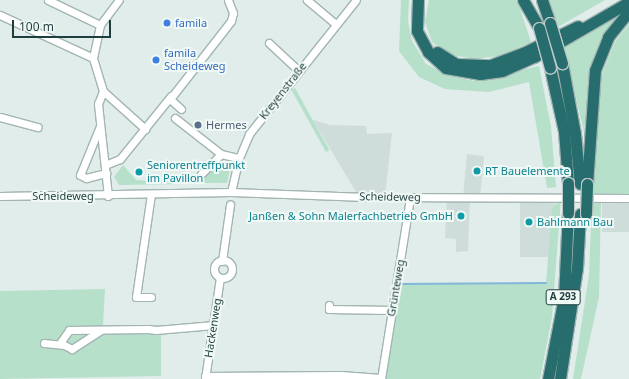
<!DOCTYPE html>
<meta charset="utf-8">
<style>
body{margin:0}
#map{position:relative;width:629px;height:379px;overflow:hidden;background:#e0edea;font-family:"Noto Sans",sans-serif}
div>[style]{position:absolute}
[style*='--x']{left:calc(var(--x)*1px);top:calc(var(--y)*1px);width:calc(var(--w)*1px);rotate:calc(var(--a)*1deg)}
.built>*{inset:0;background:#ceddda;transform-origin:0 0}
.green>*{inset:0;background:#b7e0cb;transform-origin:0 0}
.stream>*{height:2px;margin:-1px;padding:0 1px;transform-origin:1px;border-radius:1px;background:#82b7d8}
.roads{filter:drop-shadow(1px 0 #a2b5b3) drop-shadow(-1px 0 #a2b5b3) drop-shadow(0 1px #a2b5b3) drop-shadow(0 -1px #a2b5b3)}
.minor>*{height:7px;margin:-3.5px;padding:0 3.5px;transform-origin:3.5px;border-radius:3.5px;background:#fff}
.minor>.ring{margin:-3.5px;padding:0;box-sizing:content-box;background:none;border:7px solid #fff;border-radius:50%}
.highway>*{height:11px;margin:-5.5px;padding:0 5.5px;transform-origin:5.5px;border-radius:5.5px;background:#286d6e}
.bridges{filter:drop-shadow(1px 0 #c0c9c9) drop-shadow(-1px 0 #c0c9c9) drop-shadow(0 1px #c0c9c9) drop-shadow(0 -1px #c0c9c9)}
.highway-bridge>*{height:11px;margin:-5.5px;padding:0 5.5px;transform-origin:5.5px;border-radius:5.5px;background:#286d6e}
.dots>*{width:11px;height:11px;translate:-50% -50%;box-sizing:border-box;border:2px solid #f1f9f7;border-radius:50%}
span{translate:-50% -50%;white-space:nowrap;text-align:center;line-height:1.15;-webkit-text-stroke:4px #f1f9f7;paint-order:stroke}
.shield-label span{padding:1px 3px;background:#f1f9f7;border:1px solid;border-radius:3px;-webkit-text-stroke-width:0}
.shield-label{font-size:10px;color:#1f3f3e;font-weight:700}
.shop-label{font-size:11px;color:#366cbe}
.left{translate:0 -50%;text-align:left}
.street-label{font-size:11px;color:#1f3f3e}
.service-label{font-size:11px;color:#4e5e75}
.culture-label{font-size:11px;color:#0d838f}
.right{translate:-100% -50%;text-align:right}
.scale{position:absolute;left:12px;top:20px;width:99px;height:18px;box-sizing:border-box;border:2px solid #1f3f3e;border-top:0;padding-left:5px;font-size:12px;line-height:14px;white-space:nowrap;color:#1f3f3e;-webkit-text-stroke:3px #f1f9f7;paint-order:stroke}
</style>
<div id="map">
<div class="built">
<i style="clip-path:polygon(313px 120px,330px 125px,366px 126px,367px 134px,392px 133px,385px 197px,359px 197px)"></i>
<i style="clip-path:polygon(467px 154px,484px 156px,480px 198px,470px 198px,468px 251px,456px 252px,456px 239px,445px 238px,447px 198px,463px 198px)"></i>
<i style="left:520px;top:198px;width:35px;height:59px"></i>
<i style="left:602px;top:198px;width:27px;height:34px"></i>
</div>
<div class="green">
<i style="clip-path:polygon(401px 0,409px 0,408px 21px,412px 41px,426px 64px,447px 75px,474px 81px,539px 66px,551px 127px,556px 187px,547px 188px,529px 82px,489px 92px,445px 89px,419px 77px,399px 51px)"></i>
<i style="clip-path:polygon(429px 0,517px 0,531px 42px,500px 56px,473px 59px,448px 54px,432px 42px,425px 22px)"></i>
<i style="clip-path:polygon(550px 0,605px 0,558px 27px)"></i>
<i style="clip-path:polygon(621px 14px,591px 69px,584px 132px,564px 48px)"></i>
<i style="clip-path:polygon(629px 24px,629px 194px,590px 195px,602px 74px,615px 42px)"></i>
<i style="left:295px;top:88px;width:71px;height:4px;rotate:61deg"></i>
<i style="clip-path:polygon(217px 160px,231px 165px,227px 183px,196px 183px)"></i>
<i style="clip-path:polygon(123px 165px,136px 180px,186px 184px,119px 185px,114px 177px)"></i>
<i style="clip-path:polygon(561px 199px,552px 317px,540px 379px,381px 379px,397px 284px,546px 283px,552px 208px)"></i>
<i style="clip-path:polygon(592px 200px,601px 201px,599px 297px,581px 379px,573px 379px,589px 275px)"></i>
<i style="clip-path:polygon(105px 289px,103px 325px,161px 325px,161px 376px,0 379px,0 291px)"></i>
</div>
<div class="stream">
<i style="--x:398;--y:284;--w:148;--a:-0.4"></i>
</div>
<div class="roads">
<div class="minor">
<i style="--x:48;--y:0;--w:58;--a:25.7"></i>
<i style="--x:307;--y:0;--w:38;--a:40"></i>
<i style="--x:0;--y:15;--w:102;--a:24.8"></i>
<i style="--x:269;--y:43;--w:41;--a:43"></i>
<i style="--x:103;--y:91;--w:57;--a:42.1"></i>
<i style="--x:181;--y:109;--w:15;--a:-138"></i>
<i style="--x:170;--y:99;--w:99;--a:-52"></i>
<i style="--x:231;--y:21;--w:8;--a:-76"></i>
<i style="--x:233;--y:13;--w:14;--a:-111"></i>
<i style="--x:0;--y:117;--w:39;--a:15"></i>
<i style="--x:175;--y:118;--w:58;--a:38"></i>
<i style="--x:100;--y:126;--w:53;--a:112.2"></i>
<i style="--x:80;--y:175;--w:7;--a:27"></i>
<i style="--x:86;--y:178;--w:21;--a:-14"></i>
<i style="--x:105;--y:165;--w:16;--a:-22"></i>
<i style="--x:120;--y:159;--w:81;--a:-51"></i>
<i style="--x:201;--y:174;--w:28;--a:-45"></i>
<i style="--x:221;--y:154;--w:18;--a:13"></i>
<i style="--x:231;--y:192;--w:35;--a:-77"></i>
<i style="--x:239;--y:158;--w:26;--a:-67"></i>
<i style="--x:249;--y:134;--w:171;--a:-51.4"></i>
<i style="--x:151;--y:194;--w:104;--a:98.3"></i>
<i style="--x:136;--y:297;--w:15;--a:0"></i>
<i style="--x:0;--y:196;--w:231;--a:-1"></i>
<i style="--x:231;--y:192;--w:135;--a:2.1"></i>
<i style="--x:366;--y:197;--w:263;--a:0.2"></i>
<i style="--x:108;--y:196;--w:93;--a:-96.2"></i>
<i style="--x:98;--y:104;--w:14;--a:-69"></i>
<i style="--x:103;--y:91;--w:34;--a:-107"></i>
<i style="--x:93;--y:58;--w:34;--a:-78"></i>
<i style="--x:100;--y:25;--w:31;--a:-53"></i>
<i class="ring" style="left:214px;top:260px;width:11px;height:11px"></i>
<i style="--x:222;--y:261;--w:57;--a:-81.9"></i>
<i style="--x:329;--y:305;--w:4;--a:90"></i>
<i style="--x:329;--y:309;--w:63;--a:0.9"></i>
<i style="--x:101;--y:330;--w:35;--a:147"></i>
<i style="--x:72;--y:349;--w:13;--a:-153"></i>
<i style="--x:60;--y:343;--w:16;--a:-55"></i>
<i style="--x:69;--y:330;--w:79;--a:-0.7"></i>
<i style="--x:148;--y:329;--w:8;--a:7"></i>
<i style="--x:156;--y:330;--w:58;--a:-4.9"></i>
<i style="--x:44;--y:343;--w:18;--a:6"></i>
<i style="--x:205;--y:376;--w:136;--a:-0.4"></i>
<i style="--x:341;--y:375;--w:40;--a:4.3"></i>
<i style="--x:205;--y:379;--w:102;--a:-81.6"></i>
<i style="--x:381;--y:379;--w:183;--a:-80.9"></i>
</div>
<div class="highway">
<i style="--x:418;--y:0;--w:31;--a:92"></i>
<i style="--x:417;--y:31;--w:24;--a:62"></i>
<i style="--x:428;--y:52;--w:24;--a:42"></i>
<i style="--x:446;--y:68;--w:35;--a:10"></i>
<i style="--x:480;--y:74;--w:22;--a:-8"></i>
<i style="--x:502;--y:71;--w:35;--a:-24"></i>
<i style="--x:534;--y:57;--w:110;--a:-30.1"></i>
<i style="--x:523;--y:0;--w:32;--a:60"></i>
<i style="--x:542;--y:0;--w:24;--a:71"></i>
<i style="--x:437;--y:52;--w:22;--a:32"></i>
<i style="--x:456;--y:64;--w:35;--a:2"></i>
<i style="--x:491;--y:65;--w:34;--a:-21"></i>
<i style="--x:523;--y:53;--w:61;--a:-26.1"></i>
<i style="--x:562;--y:63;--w:72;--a:79.6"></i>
<i style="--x:575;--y:134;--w:50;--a:84.3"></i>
<i style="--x:550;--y:68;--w:65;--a:77.5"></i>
<i style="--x:564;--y:131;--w:52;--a:85.6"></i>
<i style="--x:587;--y:184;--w:114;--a:-86"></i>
<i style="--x:595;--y:70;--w:35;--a:-68"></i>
<i style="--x:608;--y:37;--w:33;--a:-51"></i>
<i style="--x:548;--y:379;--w:84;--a:-79"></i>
<i style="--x:564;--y:297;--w:84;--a:-87.3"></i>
<i style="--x:560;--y:379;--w:112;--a:-81.3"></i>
<i style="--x:577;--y:268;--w:54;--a:-86.8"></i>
</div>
</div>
<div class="bridges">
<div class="highway-bridge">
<i style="--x:550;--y:23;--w:42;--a:73.3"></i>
<i style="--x:539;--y:28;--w:41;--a:74.6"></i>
<i style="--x:568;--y:183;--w:30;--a:90"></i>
<i style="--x:586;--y:214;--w:30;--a:-88"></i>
</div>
</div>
<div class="dots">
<i style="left:167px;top:23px;background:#3f7fe0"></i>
<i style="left:156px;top:60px;background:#3f7fe0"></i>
<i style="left:198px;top:125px;background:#5c6f8a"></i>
<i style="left:477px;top:171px;background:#0f9aa8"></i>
<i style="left:139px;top:172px;background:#0f9aa8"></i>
<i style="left:461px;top:216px;background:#0f9aa8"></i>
<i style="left:529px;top:222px;background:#0f9aa8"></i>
</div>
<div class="shield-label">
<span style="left:563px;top:297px">A 293</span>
</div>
<div class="shop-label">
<span class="left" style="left:175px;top:23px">famila</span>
<span class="left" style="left:164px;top:60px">famila<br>Scheideweg</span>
</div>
<div class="street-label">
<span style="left:283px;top:91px;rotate:-52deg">Kreyenstraße</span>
<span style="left:63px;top:196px">Scheideweg</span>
<span style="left:390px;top:197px;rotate:1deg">Scheideweg</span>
<span style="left:396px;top:288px;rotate:-80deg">Grünteweg</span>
<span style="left:213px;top:328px;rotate:-81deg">Hackenweg</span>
</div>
<div class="service-label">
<span class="left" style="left:206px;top:125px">Hermes</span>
</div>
<div class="culture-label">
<span class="left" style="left:147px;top:172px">Seniorentreffpunkt<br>im Pavillon</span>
<span class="left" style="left:485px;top:171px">RT Bauelemente</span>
<span class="right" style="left:453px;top:216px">Janßen &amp; Sohn Malerfachbetrieb GmbH</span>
<span class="left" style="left:537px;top:222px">Bahlmann Bau</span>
</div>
<div class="scale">100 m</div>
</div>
